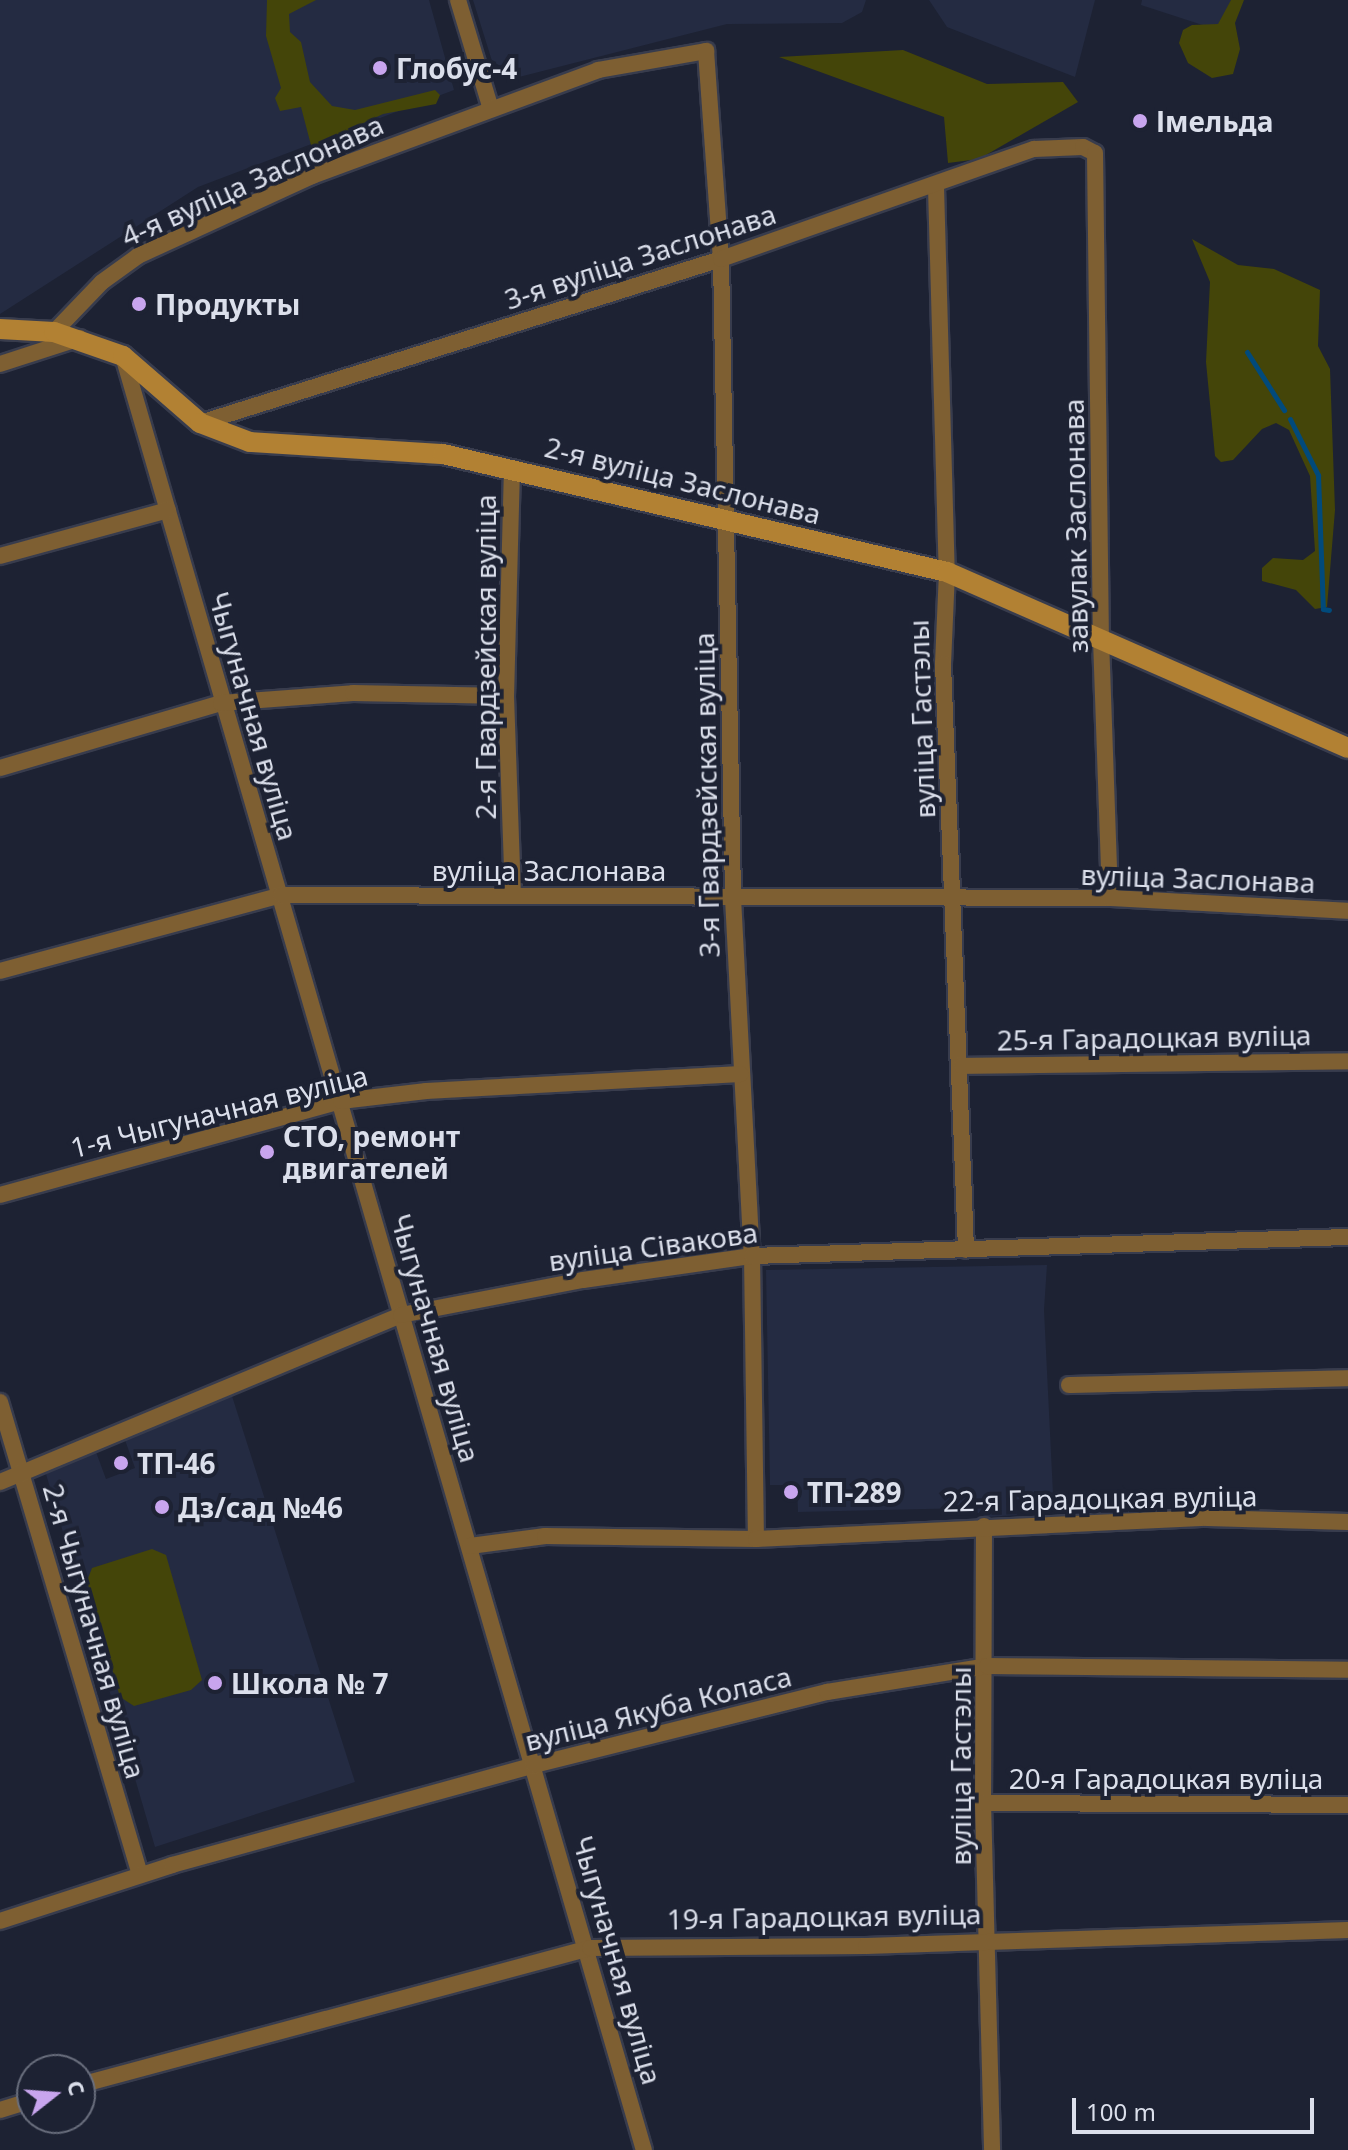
<!DOCTYPE html>
<meta charset="utf-8">
<style>
body{margin:0}
#map{position:relative;width:1348px;height:2150px;overflow:hidden;background:#1d2233;font-family:"Noto Sans",sans-serif}
div>[style]{position:absolute}
[style*='--x']{left:calc(var(--x)*1px);top:calc(var(--y)*1px);width:calc(var(--w)*1px);rotate:calc(var(--a)*1deg)}
.built>*{inset:0;background:#242b42}
.green>*{inset:0;background:#444509}
.stream>*{height:5px;margin:-2.5px;padding:0 2.5px;transform-origin:2.5px;border-radius:2.5px;background:#014a7b}
.roads{filter:drop-shadow(2px 0 #383c4d) drop-shadow(-2px 0 #383c4d) drop-shadow(0 2px #383c4d) drop-shadow(0 -2px #383c4d)}
.minor>*{height:16px;margin:-8px;padding:0 8px;transform-origin:8px;border-radius:8px;background:#7e5f32}
.secondary>*{height:20px;margin:-10px;padding:0 10px;transform-origin:10px;border-radius:10px;background:#b28133}
.dots>*{width:22px;height:22px;translate:-50% -50%;box-sizing:border-box;border:4px solid #1d2233;border-radius:50%}
span{translate:-50% -50%;white-space:nowrap;text-align:center;line-height:1.15;-webkit-text-stroke:8px #1d2233;paint-order:stroke}
.poi-label{font-size:28px;color:#dbdfeb;font-weight:700}
.left{translate:0 -50%;text-align:left}
.street-label{font-size:28px;color:#dbdfeb}
.north{position:absolute;left:16px;top:2054px;width:80px;height:80px;box-sizing:border-box;background:#1d2233;border:2px solid #696e7d;border-radius:50%;rotate:73deg;font-size:22px;font-weight:700;line-height:32px;text-align:center;color:#dbdfeb}
.north::after{content:'';display:block;margin:auto;width:28px;height:36px;background:#c8a5ee;clip-path:polygon(50% 0,100% 100%,50% 72%,0 100%)}
.scale{position:absolute;left:1072px;top:2098px;width:242px;height:36px;box-sizing:border-box;border:4px solid #dbdfeb;border-top:0;padding-left:10px;font-size:24px;line-height:28px;white-space:nowrap;color:#dbdfeb;-webkit-text-stroke:6px #1d2233;paint-order:stroke}
</style>
<div id="map">
<div class="built">
<i style="clip-path:polygon(0 0,429px 0,454px 90px,198px 187px,0 314px)"></i>
<i style="clip-path:polygon(473px 0,866px 0,862px 12px,842px 23px,727px 24px,519px 77px,492px 61px)"></i>
<i style="clip-path:polygon(929px 0,1095px 0,1075px 77px,947px 27px)"></i>
<i style="clip-path:polygon(1142px 0,1231px 0,1221px 31px,1141px 5px)"></i>
<i style="clip-path:polygon(1047px 1265px,1044px 1310px,1053px 1494px,1015px 1500px,1017px 1515px,987px 1517px,967px 1508px,798px 1512px,797px 1485px,770px 1485px,766px 1270px)"></i>
<i style="clip-path:polygon(232px 1396px,355px 1782px,155px 1847px,46px 1474px,96px 1452px,106px 1479px,135px 1468px,125px 1440px)"></i>
</div>
<div class="green">
<i style="clip-path:polygon(267px 0,316px 0,289px 14px,290px 32px,301px 42px,310px 82px,332px 106px,355px 110px,435px 90px,440px 95px,436px 104px,383px 114px,351px 129px,338px 142px,312px 149px,301px 107px,280px 111px,275px 98px,281px 88px,266px 36px)"></i>
<i style="clip-path:polygon(1231px 0,1244px 0,1235px 23px,1240px 49px,1233px 74px,1212px 78px,1188px 63px,1179px 43px,1183px 30px,1192px 25px,1218px 24px)"></i>
<i style="clip-path:polygon(903px 50px,987px 84px,1063px 82px,1078px 102px,979px 159px,948px 163px,944px 117px,779px 57px)"></i>
<i style="clip-path:polygon(1192px 239px,1238px 265px,1274px 269px,1320px 290px,1318px 346px,1330px 369px,1335px 510px,1327px 607px,1315px 609px,1296px 590px,1262px 581px,1262px 568px,1273px 558px,1303px 560px,1315px 551px,1310px 476px,1289px 430px,1276px 423px,1262px 429px,1233px 460px,1221px 462px,1215px 456px,1206px 362px,1210px 282px)"></i>
<i style="clip-path:polygon(152px 1549px,166px 1555px,202px 1680px,191px 1690px,134px 1706px,120px 1697px,87px 1581px,92px 1568px)"></i>
</div>
<div class="stream">
<i style="--x:1247;--y:352;--w:69;--a:57.5"></i>
<i style="--x:1290;--y:419;--w:63;--a:63.4"></i>
<i style="--x:1318;--y:475;--w:134;--a:87.9"></i>
<i style="--x:1323;--y:609;--w:6;--a:9"></i>
</div>
<div class="roads">
<div class="minor">
<i style="--x:458;--y:0;--w:111;--a:73.2"></i>
<i style="--x:936;--y:187;--w:385;--a:88.4"></i>
<i style="--x:947;--y:572;--w:92;--a:92.5"></i>
<i style="--x:943;--y:664;--w:586;--a:87.75"></i>
<i style="--x:54;--y:332;--w:69;--a:-46.2"></i>
<i style="--x:102;--y:282;--w:44;--a:-35.8"></i>
<i style="--x:138;--y:256;--w:192;--a:-24.7"></i>
<i style="--x:312;--y:176;--w:305;--a:-20.3"></i>
<i style="--x:598;--y:70;--w:110;--a:-10"></i>
<i style="--x:706;--y:51;--w:209;--a:85.9"></i>
<i style="--x:721;--y:259;--w:639;--a:88.92"></i>
<i style="--x:733;--y:898;--w:359;--a:87"></i>
<i style="--x:752;--y:1256;--w:283;--a:89.2"></i>
<i style="--x:123;--y:356;--w:1868;--a:73.81"></i>
<i style="--x:0;--y:364;--w:84;--a:-18"></i>
<i style="--x:200;--y:423;--w:546;--a:-17.47"></i>
<i style="--x:721;--y:259;--w:332;--a:-19.4"></i>
<i style="--x:1034;--y:149;--w:49;--a:-2.3"></i>
<i style="--x:1083;--y:147;--w:13;--a:27"></i>
<i style="--x:1095;--y:153;--w:486;--a:89.3"></i>
<i style="--x:1101;--y:639;--w:259;--a:88"></i>
<i style="--x:512;--y:468;--w:228;--a:91.5"></i>
<i style="--x:506;--y:696;--w:198;--a:88"></i>
<i style="--x:0;--y:556;--w:174;--a:-15.3"></i>
<i style="--x:0;--y:768;--w:230;--a:-16.4"></i>
<i style="--x:221;--y:703;--w:132;--a:-4.3"></i>
<i style="--x:353;--y:693;--w:153;--a:1.1"></i>
<i style="--x:0;--y:971;--w:291;--a:-15.1"></i>
<i style="--x:281;--y:895;--w:829;--a:0.21"></i>
<i style="--x:1110;--y:898;--w:238;--a:3.1"></i>
<i style="--x:962;--y:1066;--w:386;--a:-0.7"></i>
<i style="--x:0;--y:1195;--w:354;--a:-15.4"></i>
<i style="--x:341;--y:1101;--w:86;--a:-6.7"></i>
<i style="--x:426;--y:1091;--w:315;--a:-3.1"></i>
<i style="--x:1069;--y:1385;--w:279;--a:-1.4"></i>
<i style="--x:0;--y:1402;--w:493;--a:73.5"></i>
<i style="--x:0;--y:1482;--w:434;--a:-22.6"></i>
<i style="--x:401;--y:1315;--w:185;--a:-10.9"></i>
<i style="--x:583;--y:1280;--w:171;--a:-8.1"></i>
<i style="--x:752;--y:1256;--w:596;--a:-1.83"></i>
<i style="--x:984;--y:1526;--w:277;--a:90.2"></i>
<i style="--x:983;--y:1803;--w:347;--a:88.5"></i>
<i style="--x:470;--y:1546;--w:76;--a:-7.6"></i>
<i style="--x:545;--y:1536;--w:211;--a:0.8"></i>
<i style="--x:756;--y:1539;--w:451;--a:-2.7"></i>
<i style="--x:1207;--y:1518;--w:141;--a:1.6"></i>
<i style="--x:983;--y:1803;--w:365;--a:0.3"></i>
<i style="--x:0;--y:1921;--w:181;--a:-18"></i>
<i style="--x:172;--y:1865;--w:376;--a:-15.4"></i>
<i style="--x:534;--y:1765;--w:302;--a:-14"></i>
<i style="--x:827;--y:1692;--w:162;--a:-9.2"></i>
<i style="--x:987;--y:1666;--w:361;--a:0.6"></i>
<i style="--x:80;--y:2085;--w:528;--a:-15.04"></i>
<i style="--x:590;--y:1948;--w:276;--a:-0.4"></i>
<i style="--x:866;--y:1946;--w:482;--a:-1.9"></i>
<i style="--x:0;--y:2110;--w:34;--a:-17"></i>
</div>
<div class="secondary">
<i style="--x:0;--y:329;--w:54;--a:3.2"></i>
<i style="--x:54;--y:332;--w:73;--a:19.2"></i>
<i style="--x:123;--y:356;--w:102;--a:41"></i>
<i style="--x:200;--y:423;--w:53;--a:20.8"></i>
<i style="--x:250;--y:442;--w:193;--a:3.6"></i>
<i style="--x:443;--y:454;--w:518;--a:13.18"></i>
<i style="--x:947;--y:572;--w:438;--a:23.7"></i>
</div>
</div>
<div class="dots">
<i style="left:380px;top:68px;background:#c8a5ee"></i>
<i style="left:1140px;top:121px;background:#c8a5ee"></i>
<i style="left:139px;top:304px;background:#c8a5ee"></i>
<i style="left:267px;top:1152px;background:#c8a5ee"></i>
<i style="left:121px;top:1463px;background:#c8a5ee"></i>
<i style="left:791px;top:1492px;background:#c8a5ee"></i>
<i style="left:162px;top:1507px;background:#c8a5ee"></i>
<i style="left:215px;top:1683px;background:#c8a5ee"></i>
</div>
<div class="poi-label">
<span class="left" style="left:396px;top:68px">Глобус-4</span>
<span class="left" style="left:1156px;top:121px">Імельда</span>
<span class="left" style="left:155px;top:304px">Продукты</span>
<span class="left" style="left:283px;top:1152px">СТО, ремонт<br>двигателей</span>
<span class="left" style="left:137px;top:1463px">ТП-46</span>
<span class="left" style="left:807px;top:1492px">ТП-289</span>
<span class="left" style="left:178px;top:1507px">Дз/сад №46</span>
<span class="left" style="left:231px;top:1683px">Школа № 7</span>
</div>
<div class="street-label">
<span style="left:252px;top:180px;rotate:-24deg">4-я вуліца Заслонава</span>
<span style="left:640px;top:256px;rotate:-18deg">3-я вуліца Заслонава</span>
<span style="left:683px;top:480px;rotate:14deg">2-я вуліца Заслонава</span>
<span style="left:1075px;top:526px;rotate:-91deg">завулак Заслонава</span>
<span style="left:485px;top:657px;rotate:-90deg">2-я Гвардзейская вуліца</span>
<span style="left:254px;top:716px;rotate:74deg">Чыгуначная вуліца</span>
<span style="left:921px;top:719px;rotate:-92deg">вуліца Гастэлы</span>
<span style="left:706px;top:795px;rotate:-91deg">3-я Гвардзейская вуліца</span>
<span style="left:549px;top:870px">вуліца Заслонава</span>
<span style="left:1198px;top:878px;rotate:2deg">вуліца Заслонава</span>
<span style="left:1154px;top:1037px;rotate:-1deg">25-я Гарадоцкая вуліца</span>
<span style="left:219px;top:1111px;rotate:-14deg">1-я Чыгуначная вуліца</span>
<span style="left:653px;top:1246px;rotate:-8deg">вуліца Сівакова</span>
<span style="left:436px;top:1338px;rotate:74deg">Чыгуначная вуліца</span>
<span style="left:1100px;top:1498px;rotate:-1deg">22-я Гарадоцкая вуліца</span>
<span style="left:95px;top:1631px;rotate:74deg">2-я Чыгуначная вуліца</span>
<span style="left:658px;top:1708px;rotate:-14deg">вуліца Якуба Коласа</span>
<span style="left:960px;top:1766px;rotate:-90deg">вуліца Гастэлы</span>
<span style="left:1166px;top:1778px">20-я Гарадоцкая вуліца</span>
<span style="left:824px;top:1916px;rotate:-1deg">19-я Гарадоцкая вуліца</span>
<span style="left:618px;top:1960px;rotate:74deg">Чыгуначная вуліца</span>
</div>
<div class="north">С</div>
<div class="scale">100 m</div>
</div>
